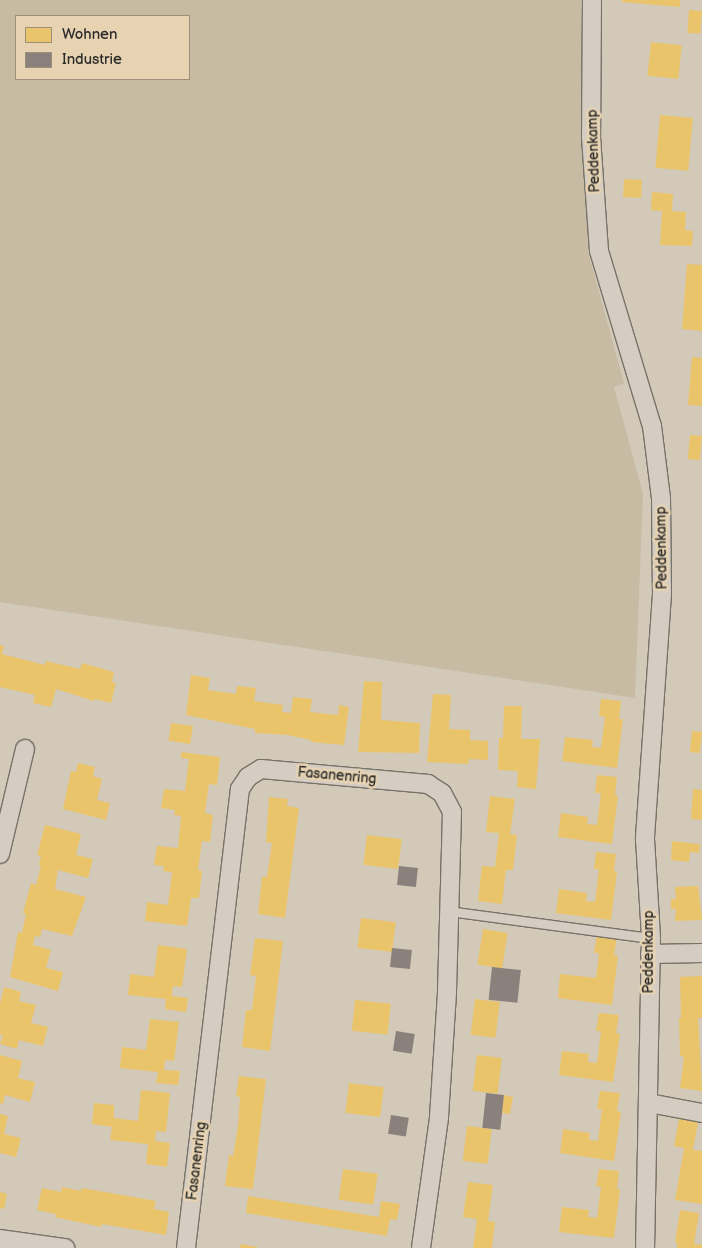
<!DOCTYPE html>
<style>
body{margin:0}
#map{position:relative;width:702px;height:1248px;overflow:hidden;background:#d3c9b8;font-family:"Balsamiq Sans",sans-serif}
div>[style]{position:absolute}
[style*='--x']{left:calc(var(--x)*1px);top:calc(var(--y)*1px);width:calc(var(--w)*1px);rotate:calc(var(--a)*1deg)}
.green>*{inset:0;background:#c7bba4}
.homes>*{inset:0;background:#e9c46a;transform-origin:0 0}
.industry>*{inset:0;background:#8a817c;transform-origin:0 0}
.roads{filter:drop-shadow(1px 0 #77726a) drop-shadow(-1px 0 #77726a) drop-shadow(0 1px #77726a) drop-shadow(0 -1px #77726a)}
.lane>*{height:9px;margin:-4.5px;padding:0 4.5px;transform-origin:4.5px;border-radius:4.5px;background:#d5cdc1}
.street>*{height:18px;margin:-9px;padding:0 9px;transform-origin:9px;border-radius:9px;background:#d5cdc1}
span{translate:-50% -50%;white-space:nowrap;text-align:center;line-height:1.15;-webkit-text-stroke:5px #e7d3b1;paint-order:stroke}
.street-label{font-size:14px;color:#2b2b2b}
.legend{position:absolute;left:15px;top:15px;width:175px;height:65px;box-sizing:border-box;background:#e7d3b1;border:1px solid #9c907b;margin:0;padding:6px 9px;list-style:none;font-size:15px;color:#2b2b2b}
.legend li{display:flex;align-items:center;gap:10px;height:25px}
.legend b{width:25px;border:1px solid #9c907b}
</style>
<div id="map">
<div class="green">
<i style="clip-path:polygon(evenodd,0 0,583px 0,588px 252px,624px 383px,614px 387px,643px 494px,635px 698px,0 602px,0 0,16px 16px,189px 16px,189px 79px,16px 79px,16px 16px)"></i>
</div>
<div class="homes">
<i style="clip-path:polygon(622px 0,680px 0,680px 7px,622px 2px)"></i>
<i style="left:689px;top:10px;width:13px;height:23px;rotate:4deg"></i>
<i style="left:651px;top:42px;width:31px;height:34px;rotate:6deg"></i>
<i style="left:660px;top:115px;width:33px;height:53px;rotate:5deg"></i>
<i style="left:624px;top:179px;width:18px;height:18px;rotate:3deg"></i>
<i style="clip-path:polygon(652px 192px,673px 194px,672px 211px,686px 212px,685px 230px,693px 231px,692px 246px,660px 245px,662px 211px,651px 210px)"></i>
<i style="clip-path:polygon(687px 264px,702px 265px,702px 331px,682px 329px)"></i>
<i style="clip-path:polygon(692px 357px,702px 358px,702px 406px,688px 405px)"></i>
<i style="left:690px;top:435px;width:12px;height:24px;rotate:5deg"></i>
<i style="clip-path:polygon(0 645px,4px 646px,2px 654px,45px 665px,46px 661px,80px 669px,82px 663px,114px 672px,112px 682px,116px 683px,111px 703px,95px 699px,94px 701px,56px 689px,51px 707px,33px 703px,35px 695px,0 687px)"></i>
<i style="clip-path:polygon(191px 675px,210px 678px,208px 690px,236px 694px,237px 686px,256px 688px,254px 701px,283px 705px,282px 712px,291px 713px,293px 697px,312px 699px,310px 712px,338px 715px,339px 705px,349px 707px,344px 745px,311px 742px,311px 740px,288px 735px,255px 733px,255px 729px,186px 715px)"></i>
<i style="clip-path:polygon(364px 681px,382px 682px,381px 720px,420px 723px,419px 753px,358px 752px)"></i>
<i style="clip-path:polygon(433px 694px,451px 695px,449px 729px,470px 730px,470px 740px,488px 741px,488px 760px,469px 759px,468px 764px,427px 762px)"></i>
<i style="clip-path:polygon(601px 699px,621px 701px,619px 719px,623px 719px,617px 768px,562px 761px,565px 737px,593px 740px,592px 747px,601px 748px,605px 717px,599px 716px)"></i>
<i style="clip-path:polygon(504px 706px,522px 706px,521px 739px,540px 739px,536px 789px,517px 787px,518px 771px,498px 770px,499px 738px,503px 738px)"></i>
<i style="left:171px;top:723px;width:22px;height:18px;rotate:8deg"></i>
<i style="left:692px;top:731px;width:10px;height:21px;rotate:6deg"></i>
<i style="clip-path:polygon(181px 752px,220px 757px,217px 785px,209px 784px,205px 813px,213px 815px,210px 842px,202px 841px,198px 870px,202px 871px,199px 898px,191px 898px,187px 926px,145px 921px,147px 902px,168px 905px,172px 872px,163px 871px,164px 866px,154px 865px,157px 846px,178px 848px,181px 816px,174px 815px,175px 810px,161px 808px,164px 789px,185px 791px,189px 759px,181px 758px)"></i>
<i style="clip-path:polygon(78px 763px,95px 767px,93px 776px,102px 779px,97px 800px,110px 803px,106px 820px,63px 809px,71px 771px,76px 772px)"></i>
<i style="clip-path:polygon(597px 775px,617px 777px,615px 795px,618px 796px,612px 844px,558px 837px,561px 813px,588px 817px,587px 824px,597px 825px,601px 793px,595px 793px)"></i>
<i style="clip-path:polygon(693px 789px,702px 790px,702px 820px,691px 819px)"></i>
<i style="clip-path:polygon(490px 796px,515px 799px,510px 834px,517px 835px,513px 870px,506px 870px,502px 904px,478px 901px,482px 866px,495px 867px,499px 833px,486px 832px)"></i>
<i style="clip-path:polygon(269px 797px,288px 799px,287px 806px,299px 808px,285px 918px,258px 914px,262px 877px,267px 877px,272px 843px,266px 842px)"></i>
<i style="clip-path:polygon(45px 825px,81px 834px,76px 855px,93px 859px,88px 878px,58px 870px,55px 889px,86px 897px,72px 936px,42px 929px,40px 937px,35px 936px,33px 945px,51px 950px,46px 968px,63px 972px,58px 991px,10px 977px,18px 932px,22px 933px,26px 914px,23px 913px,31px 883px,36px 885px,41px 866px,39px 865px,41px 856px,37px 855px)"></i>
<i style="left:367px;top:835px;width:35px;height:30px;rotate:7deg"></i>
<i style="clip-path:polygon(672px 841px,700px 844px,699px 853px,690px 852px,689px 862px,671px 860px)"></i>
<i style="clip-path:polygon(596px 852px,616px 854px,614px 871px,617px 872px,611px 920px,556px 913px,559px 889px,587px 893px,586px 901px,595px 902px,599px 869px,594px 869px)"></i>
<i style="clip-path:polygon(698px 886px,702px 920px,675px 921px,676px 909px,671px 909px,671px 899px,676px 899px,675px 887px)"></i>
<i style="left:361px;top:918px;width:35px;height:30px;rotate:7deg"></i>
<i style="left:483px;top:929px;width:25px;height:36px;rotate:9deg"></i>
<i style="clip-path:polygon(597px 934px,617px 937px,614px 955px,618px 956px,612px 1005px,558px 998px,560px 974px,596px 978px,599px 953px,594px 953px)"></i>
<i style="clip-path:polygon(255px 938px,283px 941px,270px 1051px,242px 1047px,246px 1010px,252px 1010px,256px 976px,250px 975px)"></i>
<i style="clip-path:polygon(158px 945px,187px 949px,182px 987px,173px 986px,172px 996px,188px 998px,186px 1012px,165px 1009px,166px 999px,128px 995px,130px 974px,154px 977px)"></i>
<i style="clip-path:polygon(702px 976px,702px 1018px,698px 1018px,702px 1091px,680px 1088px,684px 1057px,680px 1056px,679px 1018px,681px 1018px,680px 977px)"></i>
<i style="clip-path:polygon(4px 987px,21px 992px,19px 1001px,36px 1005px,31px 1023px,48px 1027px,43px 1046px,19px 1040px,17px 1049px,0 1044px,3px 1035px,0 1035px,0 1004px)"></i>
<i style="left:475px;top:999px;width:25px;height:36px;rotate:7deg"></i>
<i style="left:355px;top:1000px;width:36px;height:31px;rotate:6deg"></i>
<i style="clip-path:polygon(599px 1013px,619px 1015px,616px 1033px,620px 1034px,613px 1082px,559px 1075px,562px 1051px,589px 1054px,588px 1062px,597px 1063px,601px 1031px,596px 1031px)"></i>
<i style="clip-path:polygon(150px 1019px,179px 1022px,174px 1061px,165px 1060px,164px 1070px,180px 1071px,178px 1085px,156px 1083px,158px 1072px,120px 1068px,122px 1047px,146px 1050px)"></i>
<i style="clip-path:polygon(0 1055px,22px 1061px,18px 1078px,35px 1082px,30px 1102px,5px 1095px,3px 1104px,0 1103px)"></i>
<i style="left:477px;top:1055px;width:25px;height:36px;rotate:7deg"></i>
<i style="clip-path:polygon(239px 1076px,266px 1079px,253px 1189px,225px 1186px,229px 1155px,233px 1156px,238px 1126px,240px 1097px,236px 1096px)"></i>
<i style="left:349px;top:1083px;width:35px;height:30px;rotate:7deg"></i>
<i style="clip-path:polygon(141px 1090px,170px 1093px,166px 1132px,156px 1131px,155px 1141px,170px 1143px,167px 1167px,146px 1164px,148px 1144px,110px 1140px,112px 1127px,92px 1124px,94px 1103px,114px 1105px,114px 1118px,138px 1121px)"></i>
<i style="clip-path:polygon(600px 1091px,620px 1093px,617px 1111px,621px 1112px,614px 1161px,560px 1153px,563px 1129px,590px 1133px,589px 1140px,598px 1141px,602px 1109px,597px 1109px)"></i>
<i style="clip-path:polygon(504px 1095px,513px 1097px,510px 1114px,502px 1113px)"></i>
<i style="clip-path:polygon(0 1114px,8px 1116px,4px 1134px,21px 1138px,16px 1157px,0 1153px)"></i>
<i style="clip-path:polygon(680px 1114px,699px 1117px,693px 1150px,702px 1151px,702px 1204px,675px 1200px,684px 1148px,674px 1146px)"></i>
<i style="left:467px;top:1126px;width:25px;height:35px;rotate:7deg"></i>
<i style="left:343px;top:1169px;width:35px;height:31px;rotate:8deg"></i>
<i style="clip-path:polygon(599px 1169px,619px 1171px,617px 1189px,620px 1189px,614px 1238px,559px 1232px,562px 1207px,589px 1210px,588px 1217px,597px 1218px,601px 1187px,596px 1186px)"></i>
<i style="clip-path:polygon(468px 1182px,493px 1185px,488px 1221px,495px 1222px,492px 1248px,473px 1248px,477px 1219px,463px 1217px)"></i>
<i style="clip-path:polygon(62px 1187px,81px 1191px,82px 1188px,156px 1201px,154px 1209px,169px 1212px,166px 1235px,102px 1224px,101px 1227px,55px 1217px,56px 1214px,37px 1210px,42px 1188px,61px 1192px)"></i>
<i style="clip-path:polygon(0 1192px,7px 1194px,4px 1209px,0 1208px)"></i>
<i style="clip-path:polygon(248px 1196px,379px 1217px,381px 1201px,400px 1204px,397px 1220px,390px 1219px,387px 1236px,246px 1213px)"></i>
<i style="clip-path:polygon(680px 1210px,699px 1213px,694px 1244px,702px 1245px,702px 1248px,677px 1248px,677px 1243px,675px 1242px)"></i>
<i style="clip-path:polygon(241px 1244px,257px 1247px,257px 1248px,240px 1248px)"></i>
</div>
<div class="industry">
<i style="left:399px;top:866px;width:19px;height:19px;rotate:6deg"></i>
<i style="left:392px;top:948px;width:20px;height:19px;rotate:6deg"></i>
<i style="left:492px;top:967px;width:29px;height:33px;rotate:6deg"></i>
<i style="left:396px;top:1031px;width:19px;height:20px;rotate:9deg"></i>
<i style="left:486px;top:1093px;width:18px;height:35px;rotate:6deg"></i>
<i style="left:391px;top:1115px;width:18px;height:19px;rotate:9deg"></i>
</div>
<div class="roads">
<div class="lane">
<i style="--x:448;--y:911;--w:205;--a:7.6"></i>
</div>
<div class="street">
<i style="--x:592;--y:0;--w:137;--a:90.4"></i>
<i style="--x:591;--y:137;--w:114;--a:86"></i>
<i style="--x:599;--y:251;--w:183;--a:73.2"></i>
<i style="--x:652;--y:426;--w:73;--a:82.9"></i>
<i style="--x:661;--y:498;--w:96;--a:89.4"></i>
<i style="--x:662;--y:594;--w:246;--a:94"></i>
<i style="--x:645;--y:839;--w:99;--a:86.5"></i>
<i style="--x:651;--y:938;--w:310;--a:91.1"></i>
<i style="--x:0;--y:854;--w:108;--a:-76.6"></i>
<i style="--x:650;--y:954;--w:52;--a:-1.1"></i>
<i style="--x:649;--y:1103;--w:54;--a:10.7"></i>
<i style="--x:0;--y:1239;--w:66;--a:7.9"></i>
<i style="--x:186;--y:1248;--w:462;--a:-83.3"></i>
<i style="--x:240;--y:789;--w:14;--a:-56"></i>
<i style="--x:248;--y:777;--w:15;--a:-32"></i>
<i style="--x:261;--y:769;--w:168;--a:5.1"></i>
<i style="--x:428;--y:784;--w:17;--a:33"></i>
<i style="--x:442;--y:793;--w:21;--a:62"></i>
<i style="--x:452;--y:812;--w:181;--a:91.6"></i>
<i style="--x:447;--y:993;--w:125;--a:93.7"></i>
<i style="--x:439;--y:1118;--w:131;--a:97.9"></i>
</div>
</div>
<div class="street-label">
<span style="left:594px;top:151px;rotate:-92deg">Peddenkamp</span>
<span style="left:662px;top:548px;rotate:-91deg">Peddenkamp</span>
<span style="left:337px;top:776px;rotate:5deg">Fasanenring</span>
<span style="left:649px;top:952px;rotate:-90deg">Peddenkamp</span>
<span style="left:197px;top:1161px;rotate:-83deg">Fasanenring</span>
</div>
<ul class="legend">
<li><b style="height:14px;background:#e9c46a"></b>Wohnen</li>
<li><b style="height:14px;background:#8a817c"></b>Industrie</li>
</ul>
</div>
